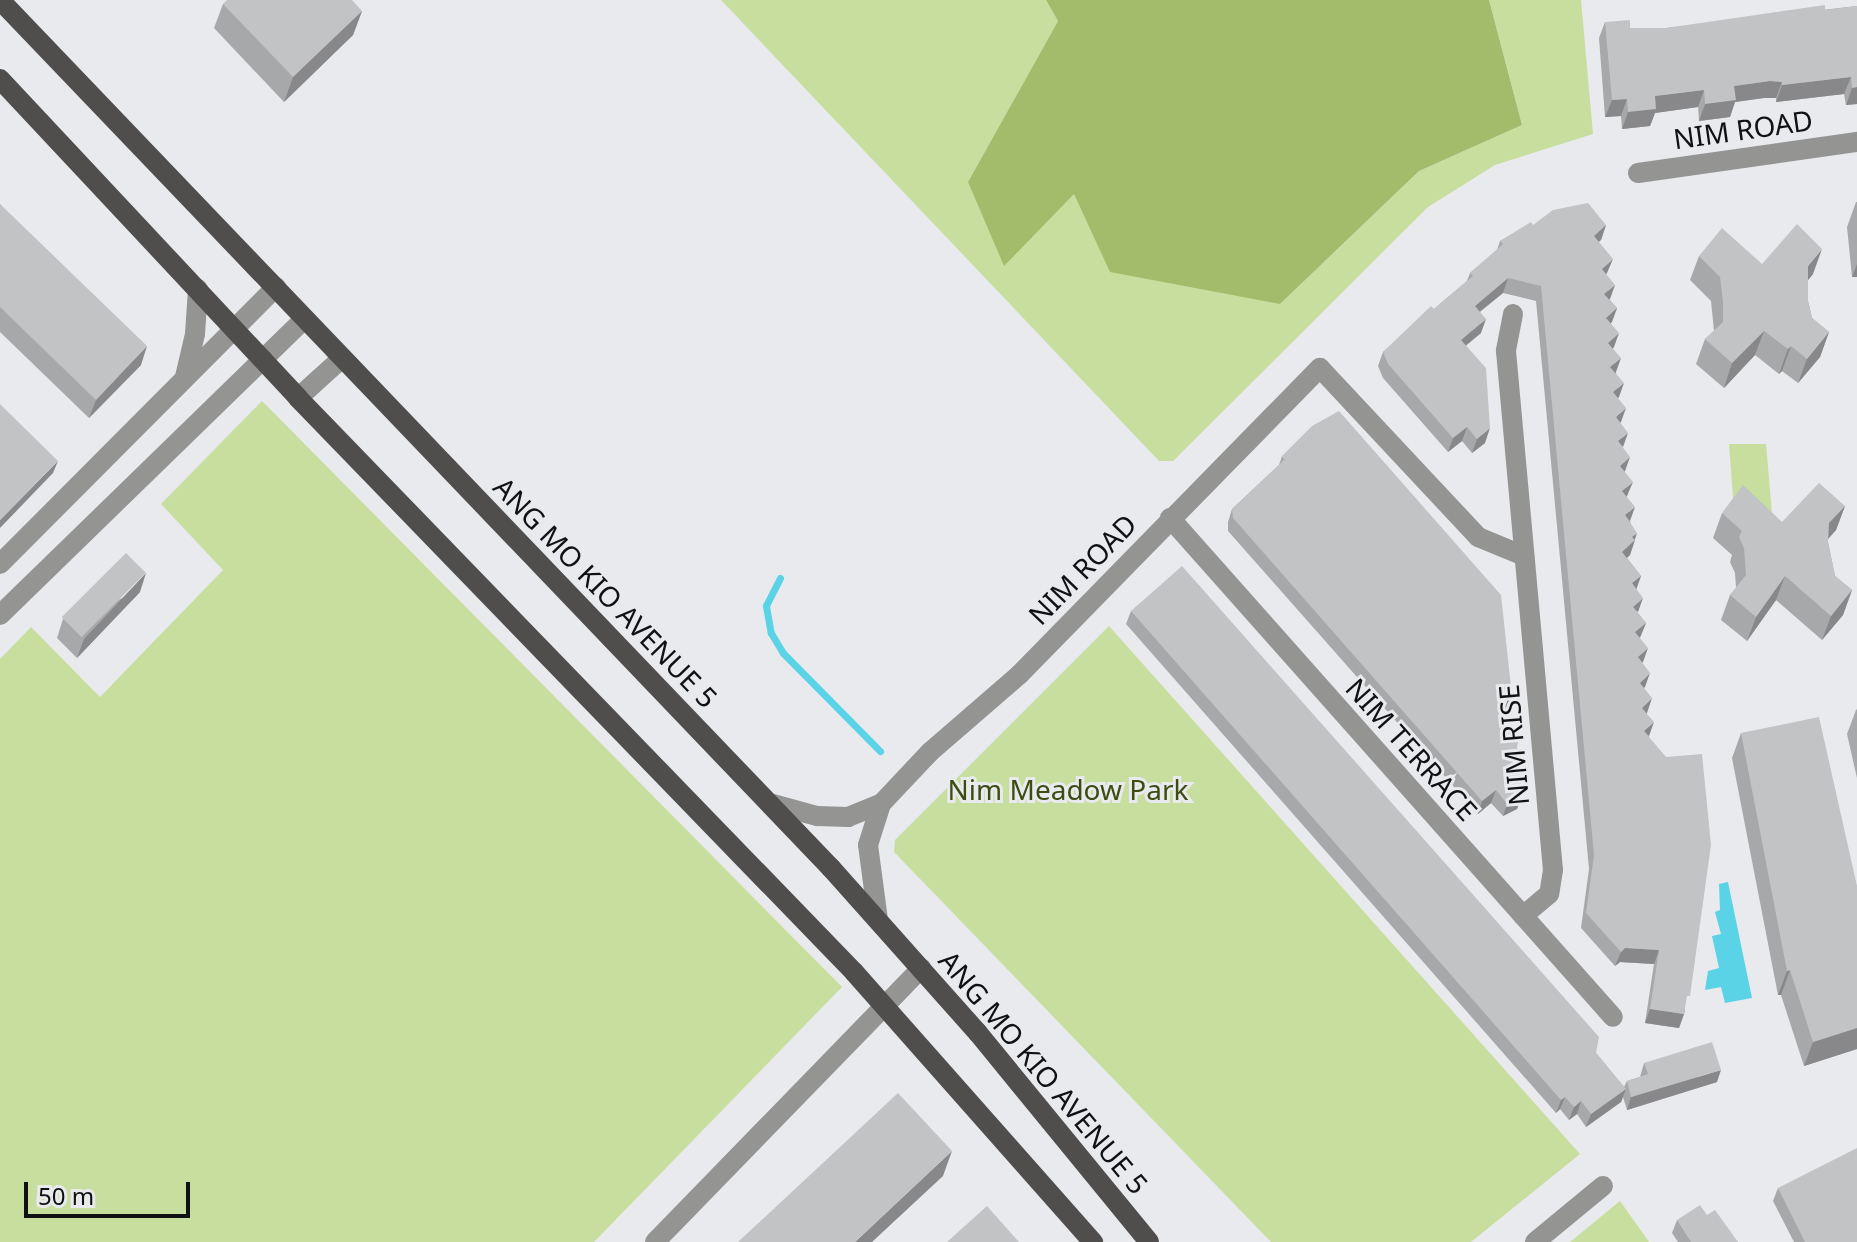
<!DOCTYPE html>
<style>
body{margin:0}
#map{position:relative;width:1857px;height:1242px;overflow:hidden;background:#e8eaed;font-family:"Noto Sans",sans-serif}
div>[style]{position:absolute}
[style*='--x']{left:calc(var(--x)*1px);top:calc(var(--y)*1px);width:calc(var(--w)*1px);rotate:calc(var(--a)*1deg)}
.green>*{inset:0;background:#c8de9f}
.forest>*{inset:0;background:#a2bc6c}
.water>*{inset:0;background:#5bd3e6}
.stream>*{height:7px;margin:-3.5px;padding:0 3.5px;transform-origin:3.5px;border-radius:3.5px;background:#5bd3e6}
.minor>*{height:20px;margin:-10px;padding:0 10px;transform-origin:10px;border-radius:10px;background:#949493}
.major>*{height:20px;margin:-10px;padding:0 10px;transform-origin:10px;border-radius:10px;background:#4f4e4c}
.wall>*{inset:0;background:#a7a8a9}
.shaded-wall>*{inset:0;background:#88888a}
.building>*{inset:0;background:#c2c3c5;transform-origin:0 0}
span{translate:-50% -50%;white-space:nowrap;text-align:center;line-height:1.15;-webkit-text-stroke:6px #e8eaed;paint-order:stroke}
.street-label{font-size:28px;color:#101112}
.park-label{font-size:28px;color:#3c4c12}
.scale{position:absolute;left:24px;top:1182px;width:166px;height:36px;box-sizing:border-box;border:4px solid #101112;border-top:0;padding-left:10px;font-size:24px;line-height:28px;white-space:nowrap;color:#101112;-webkit-text-stroke:6px #e8eaed;paint-order:stroke}
</style>
<div id="map">
<div class="green">
<i style="clip-path:polygon(721px 0,1046px 0,1058px 21px,968px 182px,1074px 194px,1280px 304px,1419px 171px,1522px 125px,1489px 0,1581px 0,1593px 134px,1495px 165px,1428px 207px,1173px 461px,1159px 461px)"></i>
<i style="clip-path:polygon(262px 401px,842px 987px,594px 1242px,0 1242px,0 659px,31px 627px,100px 697px,223px 570px,161px 504px)"></i>
<i style="clip-path:polygon(1729px 444px,1766px 444px,1773px 525px,1734px 510px)"></i>
<i style="clip-path:polygon(1109px 626px,1580px 1154px,1471px 1242px,1271px 1242px,894px 852px,895px 840px)"></i>
<i style="clip-path:polygon(1620px 1201px,1649px 1242px,1570px 1242px)"></i>
</div>
<div class="forest">
<i style="clip-path:polygon(1046px 0,1489px 0,1522px 125px,1419px 171px,1280px 304px,1110px 272px,1074px 194px,1004px 266px,968px 182px,1058px 21px)"></i>
</div>
<div class="water">
<i style="clip-path:polygon(1728px 882px,1752px 998px,1725px 1003px,1721px 987px,1705px 990px,1708px 971px,1719px 968px,1712px 936px,1721px 934px,1715px 912px,1720px 910px,1719px 884px)"></i>
</div>
<div class="stream">
<i style="--x:780;--y:578;--w:31;--a:117"></i>
<i style="--x:766;--y:606;--w:27;--a:80"></i>
<i style="--x:771;--y:633;--w:23;--a:59"></i>
<i style="--x:783;--y:653;--w:138;--a:45.3"></i>
</div>
<div class="minor">
<i style="--x:1638;--y:173;--w:221;--a:-8.1"></i>
<i style="--x:1513;--y:314;--w:38;--a:101"></i>
<i style="--x:1506;--y:351;--w:521;--a:84.83"></i>
<i style="--x:1553;--y:870;--w:24;--a:99"></i>
<i style="--x:1549;--y:894;--w:34;--a:140"></i>
<i style="--x:185;--y:377;--w:44;--a:-76.9"></i>
<i style="--x:195;--y:334;--w:45;--a:-86.2"></i>
<i style="--x:298;--y:398;--w:59;--a:-42.3"></i>
<i style="--x:1170;--y:518;--w:667;--a:48.4"></i>
<i style="--x:0;--y:564;--w:391;--a:-45.1"></i>
<i style="--x:0;--y:615;--w:424;--a:-44.2"></i>
<i style="--x:769;--y:803;--w:50;--a:15.2"></i>
<i style="--x:817;--y:816;--w:31;--a:2"></i>
<i style="--x:848;--y:817;--w:35;--a:-22"></i>
<i style="--x:881;--y:804;--w:43;--a:107.6"></i>
<i style="--x:868;--y:845;--w:76;--a:82.4"></i>
<i style="--x:881;--y:804;--w:71;--a:-46.7"></i>
<i style="--x:930;--y:752;--w:118;--a:-40.9"></i>
<i style="--x:1019;--y:675;--w:430;--a:-45.6"></i>
<i style="--x:1320;--y:368;--w:231;--a:46.9"></i>
<i style="--x:1478;--y:537;--w:50;--a:22.4"></i>
<i style="--x:655;--y:1242;--w:382;--a:-45.8"></i>
<i style="--x:1535;--y:1242;--w:88;--a:-39.5"></i>
</div>
<div class="major">
<i style="--x:0;--y:0;--w:1202;--a:46.25"></i>
<i style="--x:831;--y:868;--w:221;--a:48.3"></i>
<i style="--x:978;--y:1033;--w:270;--a:50.7"></i>
<i style="--x:0;--y:79;--w:437;--a:46.9"></i>
<i style="--x:298;--y:398;--w:799;--a:45.91"></i>
<i style="--x:854;--y:972;--w:361;--a:48.5"></i>
</div>
<div class="wall">
<i style="clip-path:polygon(223px 4px,362px 11px,353px 35px,284px 102px,214px 28px)"></i>
<i style="clip-path:polygon(1857px 6px,1857px 104px,1846px 105px,1844px 94px,1776px 102px,1776px 98px,1764px 98px,1735px 102px,1730px 117px,1699px 121px,1698px 107px,1655px 113px,1650px 126px,1622px 129px,1621px 116px,1605px 117px,1599px 38px,1605px 22px,1630px 28px,1666px 28px)"></i>
<i style="clip-path:polygon(1856px 202px,1857px 202px,1857px 277px,1852px 277px,1847px 227px)"></i>
<i style="clip-path:polygon(0 204px,141px 365px,89px 418px,0 332px)"></i>
<i style="clip-path:polygon(1533px 225px,1606px 225px,1601px 240px,1598px 242px,1607px 273px,1606px 275px,1609px 299px,1617px 308px,1611px 323px,1614px 347px,1613px 348px,1619px 397px,1618px 398px,1627px 497px,1630px 521px,1635px 540px,1630px 555px,1627px 558px,1641px 576px,1636px 589px,1637px 612px,1646px 623px,1640px 638px,1644px 688px,1649px 737px,1685px 1011px,1679px 1028px,1645px 1023px,1654px 964px,1620px 962px,1615px 966px,1581px 928px,1589px 869px,1536px 301px,1503px 293px,1480px 312px,1481px 333px,1466px 345px,1485px 443px,1472px 453px,1462px 441px,1448px 452px,1383px 378px,1378px 366px,1383px 352px,1467px 281px,1470px 273px,1497px 250px,1500px 241px)"></i>
<i style="clip-path:polygon(1699px 256px,1762px 264px,1813px 274px,1808px 280px,1808px 301px,1812px 318px,1829px 332px,1820px 357px,1798px 383px,1782px 371px,1779px 374px,1755px 355px,1724px 388px,1696px 364px,1705px 339px,1714px 331px,1711px 301px,1690px 280px)"></i>
<i style="clip-path:polygon(1282px 456px,1512px 696px,1507px 708px,1502px 713px,1517px 747px,1522px 796px,1517px 809px,1503px 816px,1491px 803px,1478px 814px,1228px 531px,1228px 522px,1232px 509px,1279px 465px)"></i>
<i style="clip-path:polygon(1845px 506px,1836px 530px,1828px 539px,1828px 542px,1835px 576px,1852px 590px,1843px 615px,1822px 640px,1776px 600px,1747px 641px,1721px 620px,1730px 595px,1736px 588px,1735px 573px,1730px 562px,1732px 555px,1713px 538px,1722px 513px,1782px 522px)"></i>
<i style="clip-path:polygon(140px 592px,77px 658px,57px 638px,63px 619px)"></i>
<i style="clip-path:polygon(1131px 611px,1596px 1053px,1624px 1087px,1627px 1081px,1640px 1077px,1644px 1063px,1717px 1082px,1627px 1110px,1623px 1097px,1621px 1102px,1586px 1127px,1577px 1114px,1569px 1120px,1560px 1109px,1556px 1113px,1126px 624px)"></i>
<i style="clip-path:polygon(1857px 709px,1857px 778px,1847px 734px,1856px 710px)"></i>
<i style="clip-path:polygon(1741px 733px,1857px 886px,1857px 1049px,1804px 1066px,1781px 995px,1778px 995px,1732px 758px)"></i>
<i style="clip-path:polygon(1778px 1188px,1857px 1242px,1794px 1242px,1773px 1201px)"></i>
<i style="clip-path:polygon(1707px 1215px,1738px 1242px,1678px 1242px,1672px 1233px,1677px 1220px)"></i>
</div>
<div class="shaded-wall">
<i style="clip-path:polygon(362px 11px,353px 35px,284px 102px,293px 77px)"></i>
<i style="clip-path:polygon(1851px 77px,1844px 94px,1776px 102px,1782px 85px)"></i>
<i style="clip-path:polygon(1770px 81px,1782px 82px,1776px 98px,1764px 98px,1735px 102px,1730px 117px,1699px 121px,1705px 104px,1734px 86px)"></i>
<i style="clip-path:polygon(1857px 87px,1857px 104px,1846px 105px,1852px 88px)"></i>
<i style="clip-path:polygon(1704px 90px,1698px 107px,1655px 113px,1650px 126px,1622px 129px,1628px 112px,1655px 96px)"></i>
<i style="clip-path:polygon(1627px 99px,1621px 116px,1605px 117px,1612px 100px)"></i>
<i style="clip-path:polygon(1606px 225px,1601px 240px,1588px 251px,1594px 236px)"></i>
<i style="clip-path:polygon(1822px 249px,1813px 274px,1799px 291px,1808px 266px)"></i>
<i style="clip-path:polygon(1613px 259px,1607px 273px,1596px 284px,1602px 269px)"></i>
<i style="clip-path:polygon(1857px 264px,1857px 277px,1852px 277px)"></i>
<i style="clip-path:polygon(1508px 278px,1503px 293px,1469px 320px,1475px 306px)"></i>
<i style="clip-path:polygon(1615px 285px,1610px 299px,1599px 308px,1604px 294px)"></i>
<i style="clip-path:polygon(1617px 308px,1612px 322px,1601px 332px,1606px 318px)"></i>
<i style="clip-path:polygon(1486px 319px,1481px 333px,1456px 354px,1461px 340px)"></i>
<i style="clip-path:polygon(1764px 331px,1755px 355px,1724px 388px,1732px 363px)"></i>
<i style="clip-path:polygon(1829px 332px,1820px 357px,1798px 383px,1807px 359px)"></i>
<i style="clip-path:polygon(1619px 333px,1614px 347px,1603px 357px,1608px 343px)"></i>
<i style="clip-path:polygon(147px 346px,141px 365px,89px 418px,96px 400px)"></i>
<i style="clip-path:polygon(1791px 346px,1782px 371px,1779px 374px,1788px 349px)"></i>
<i style="clip-path:polygon(1621px 358px,1616px 372px,1605px 382px,1610px 367px)"></i>
<i style="clip-path:polygon(1624px 383px,1619px 397px,1608px 407px,1613px 392px)"></i>
<i style="clip-path:polygon(1626px 408px,1621px 422px,1610px 431px,1616px 417px)"></i>
<i style="clip-path:polygon(1467px 427px,1462px 441px,1448px 452px,1453px 438px)"></i>
<i style="clip-path:polygon(1490px 428px,1485px 443px,1472px 453px,1477px 439px)"></i>
<i style="clip-path:polygon(1628px 433px,1623px 447px,1618px 441px)"></i>
<i style="clip-path:polygon(1630px 457px,1625px 471px,1614px 480px,1620px 466px)"></i>
<i style="clip-path:polygon(58px 461px,53px 473px,0 528px,0 520px)"></i>
<i style="clip-path:polygon(1633px 482px,1627px 496px,1617px 505px,1622px 491px)"></i>
<i style="clip-path:polygon(1845px 506px,1836px 530px,1820px 548px,1829px 523px)"></i>
<i style="clip-path:polygon(1635px 507px,1630px 521px,1625px 515px)"></i>
<i style="clip-path:polygon(1637px 533px,1630px 555px,1617px 566px,1622px 552px,1632px 537px)"></i>
<i style="clip-path:polygon(146px 573px,140px 592px,77px 658px,84px 639px)"></i>
<i style="clip-path:polygon(1641px 576px,1636px 590px,1632px 583px)"></i>
<i style="clip-path:polygon(1785px 576px,1776px 600px,1747px 641px,1756px 617px)"></i>
<i style="clip-path:polygon(1852px 590px,1843px 615px,1822px 640px,1831px 616px)"></i>
<i style="clip-path:polygon(1643px 598px,1638px 612px,1633px 607px)"></i>
<i style="clip-path:polygon(1646px 623px,1640px 637px,1630px 646px,1635px 632px)"></i>
<i style="clip-path:polygon(1648px 648px,1643px 662px,1632px 671px,1638px 657px)"></i>
<i style="clip-path:polygon(1650px 673px,1645px 687px,1634px 697px,1640px 683px)"></i>
<i style="clip-path:polygon(1512px 696px,1507px 708px,1494px 721px,1499px 709px)"></i>
<i style="clip-path:polygon(1652px 698px,1647px 713px,1637px 722px,1642px 708px)"></i>
<i style="clip-path:polygon(1654px 722px,1649px 736px,1644px 731px)"></i>
<i style="clip-path:polygon(1496px 790px,1491px 803px,1478px 814px,1482px 801px)"></i>
<i style="clip-path:polygon(1522px 796px,1517px 809px,1503px 816px,1507px 804px)"></i>
<i style="clip-path:polygon(1625px 948px,1659px 950px,1654px 964px,1620px 962px,1615px 966px,1621px 952px)"></i>
<i style="clip-path:polygon(1790px 970px,1781px 995px,1778px 995px,1787px 971px)"></i>
<i style="clip-path:polygon(1650px 1009px,1684px 1014px,1679px 1028px,1645px 1023px)"></i>
<i style="clip-path:polygon(1857px 1028px,1857px 1049px,1804px 1066px,1813px 1042px)"></i>
<i style="clip-path:polygon(1721px 1070px,1717px 1082px,1627px 1110px,1631px 1097px)"></i>
<i style="clip-path:polygon(1626px 1089px,1621px 1102px,1586px 1127px,1591px 1114px)"></i>
<i style="clip-path:polygon(1565px 1097px,1560px 1109px,1556px 1113px,1561px 1100px)"></i>
<i style="clip-path:polygon(1581px 1101px,1577px 1114px,1569px 1120px,1574px 1107px)"></i>
<i style="clip-path:polygon(952px 1151px,943px 1176px,872px 1242px,855px 1242px)"></i>
</div>
<div class="building">
<i style="clip-path:polygon(227px 0,352px 0,362px 11px,293px 77px,223px 4px)"></i>
<i style="clip-path:polygon(1825px 5px,1825px 10px,1857px 6px,1857px 87px,1852px 88px,1851px 77px,1782px 85px,1782px 82px,1770px 81px,1734px 86px,1736px 100px,1705px 104px,1704px 90px,1655px 96px,1656px 109px,1628px 112px,1627px 99px,1612px 100px,1605px 22px,1630px 20px,1630px 28px,1666px 28px)"></i>
<i style="clip-path:polygon(1588px 203px,1606px 225px,1594px 236px,1613px 259px,1602px 269px,1615px 285px,1604px 294px,1617px 308px,1606px 318px,1619px 333px,1608px 343px,1621px 358px,1610px 367px,1624px 383px,1613px 392px,1626px 408px,1616px 417px,1628px 433px,1618px 441px,1630px 457px,1620px 466px,1633px 482px,1622px 491px,1635px 507px,1625px 515px,1637px 533px,1632px 537px,1635px 540px,1622px 552px,1641px 576px,1632px 583px,1643px 598px,1633px 607px,1646px 623px,1635px 632px,1648px 648px,1638px 657px,1650px 673px,1640px 683px,1652px 698px,1642px 708px,1654px 722px,1644px 731px,1666px 757px,1702px 754px,1711px 845px,1690px 996px,1687px 996px,1684px 1014px,1650px 1009px,1659px 950px,1625px 948px,1621px 952px,1586px 913px,1594px 855px,1541px 286px,1508px 278px,1475px 306px,1486px 319px,1461px 340px,1486px 368px,1490px 428px,1477px 439px,1467px 427px,1453px 438px,1388px 364px,1383px 352px,1431px 306px,1434px 309px,1473px 276px,1470px 273px,1503px 244px,1500px 241px,1531px 222px,1533px 225px,1553px 210px)"></i>
<i style="clip-path:polygon(0 204px,147px 346px,96px 400px,0 307px)"></i>
<i style="clip-path:polygon(1797px 224px,1822px 249px,1808px 266px,1808px 301px,1812px 318px,1829px 332px,1807px 359px,1791px 346px,1788px 349px,1764px 331px,1732px 363px,1705px 339px,1723px 322px,1723px 302px,1720px 277px,1699px 256px,1722px 228px,1762px 264px)"></i>
<i style="clip-path:polygon(0 404px,58px 461px,0 520px)"></i>
<i style="clip-path:polygon(1339px 411px,1501px 595px,1512px 696px,1499px 709px,1520px 734px,1517px 747px,1522px 796px,1507px 804px,1496px 790px,1482px 801px,1233px 518px,1232px 509px,1285px 459px,1282px 456px,1312px 426px)"></i>
<i style="clip-path:polygon(1819px 483px,1845px 506px,1829px 523px,1828px 542px,1835px 576px,1852px 590px,1831px 616px,1785px 576px,1756px 617px,1730px 595px,1746px 575px,1744px 548px,1739px 537px,1742px 531px,1722px 513px,1743px 485px,1782px 522px)"></i>
<i style="left:126px;top:553px;width:28px;height:91px;rotate:45deg"></i>
<i style="clip-path:polygon(1182px 566px,1599px 1037px,1596px 1053px,1626px 1089px,1591px 1114px,1581px 1101px,1574px 1107px,1565px 1097px,1561px 1100px,1131px 611px)"></i>
<i style="clip-path:polygon(1819px 717px,1857px 886px,1857px 1028px,1813px 1042px,1790px 970px,1787px 971px,1741px 733px)"></i>
<i style="clip-path:polygon(1712px 1042px,1721px 1070px,1631px 1097px,1627px 1081px,1648px 1074px,1644px 1063px)"></i>
<i style="clip-path:polygon(898px 1093px,952px 1151px,855px 1242px,738px 1242px)"></i>
<i style="clip-path:polygon(1857px 1148px,1857px 1242px,1805px 1242px,1778px 1188px)"></i>
<i style="clip-path:polygon(1700px 1205px,1707px 1215px,1715px 1210px,1738px 1242px,1691px 1242px,1677px 1220px)"></i>
<i style="clip-path:polygon(987px 1206px,1019px 1242px,947px 1242px)"></i>
</div>
<div class="street-label">
<span style="left:1743px;top:129px;rotate:-8deg">NIM ROAD</span>
<span style="left:1082px;top:569px;rotate:-46deg">NIM ROAD</span>
<span style="left:606px;top:592px;rotate:46deg">ANG MO KIO AVENUE 5</span>
<span style="left:1513px;top:745px;rotate:-95deg">NIM RISE</span>
<span style="left:1412px;top:749px;rotate:48deg">NIM TERRACE</span>
<span style="left:1044px;top:1072px;rotate:50deg">ANG MO KIO AVENUE 5</span>
</div>
<div class="park-label">
<span style="left:1068px;top:789px">Nim Meadow Park</span>
</div>
<div class="scale">50 m</div>
</div>
